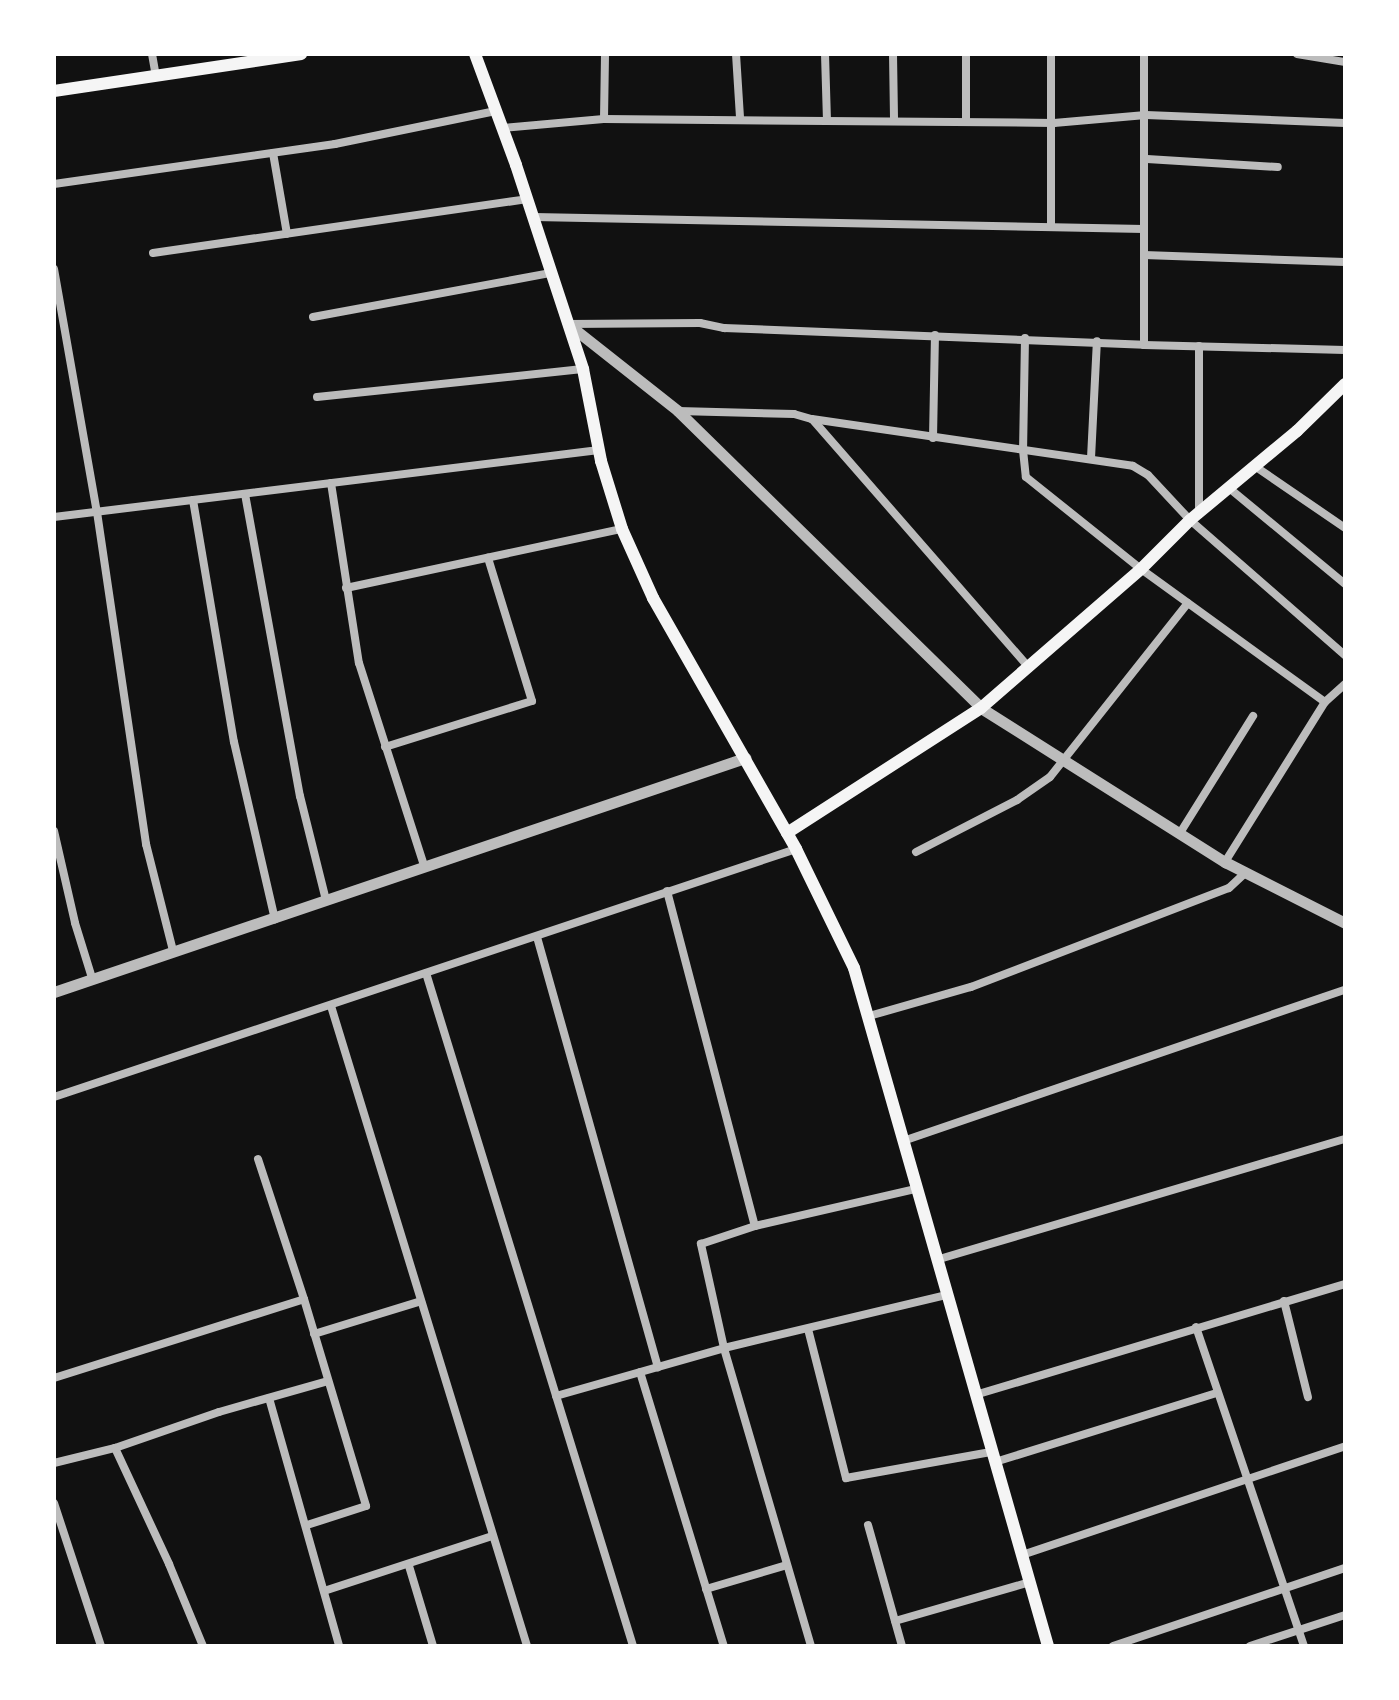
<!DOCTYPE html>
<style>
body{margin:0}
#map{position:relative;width:1399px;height:1700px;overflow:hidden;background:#111;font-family:"Public Sans",sans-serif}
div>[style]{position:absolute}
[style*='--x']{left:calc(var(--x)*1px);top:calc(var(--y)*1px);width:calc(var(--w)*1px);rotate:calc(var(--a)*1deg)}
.minor>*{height:8px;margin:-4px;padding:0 4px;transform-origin:4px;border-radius:4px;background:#bcbcbc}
.tertiary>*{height:11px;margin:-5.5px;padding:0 5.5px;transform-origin:5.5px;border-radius:5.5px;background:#bcbcbc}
.secondary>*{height:12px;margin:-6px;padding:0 6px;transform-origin:6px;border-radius:6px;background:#f5f5f5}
span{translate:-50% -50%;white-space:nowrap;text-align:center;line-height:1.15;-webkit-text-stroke:7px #fff;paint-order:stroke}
.frame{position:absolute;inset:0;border:56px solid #fff;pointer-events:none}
</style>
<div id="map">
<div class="minor">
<i style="--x:152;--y:54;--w:23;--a:80"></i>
<i style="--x:736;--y:54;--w:64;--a:86.4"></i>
<i style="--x:825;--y:54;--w:67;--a:88.3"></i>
<i style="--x:893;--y:54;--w:65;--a:89.1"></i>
<i style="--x:966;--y:54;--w:65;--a:90"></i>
<i style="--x:1297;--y:54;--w:49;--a:9.5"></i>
<i style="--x:604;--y:119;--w:65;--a:-89.1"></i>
<i style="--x:503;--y:128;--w:101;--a:-5.1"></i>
<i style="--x:604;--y:119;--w:450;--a:0.5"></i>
<i style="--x:1054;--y:123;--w:92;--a:-5"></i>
<i style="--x:1146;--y:115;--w:199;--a:2.3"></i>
<i style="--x:273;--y:153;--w:82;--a:80.2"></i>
<i style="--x:1147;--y:159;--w:131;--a:3.5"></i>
<i style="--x:54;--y:184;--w:284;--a:-8.1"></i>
<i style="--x:335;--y:144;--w:164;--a:-11.6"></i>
<i style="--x:534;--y:217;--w:610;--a:1.13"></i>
<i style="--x:1051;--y:226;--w:172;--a:-90"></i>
<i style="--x:153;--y:253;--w:378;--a:-8.2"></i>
<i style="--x:1144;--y:255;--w:201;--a:2"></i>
<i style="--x:54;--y:269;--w:247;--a:80"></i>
<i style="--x:97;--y:512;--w:336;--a:81.6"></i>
<i style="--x:146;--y:844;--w:110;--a:75.8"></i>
<i style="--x:313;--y:317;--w:242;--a:-10.5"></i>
<i style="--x:568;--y:324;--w:132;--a:-0.4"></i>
<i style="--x:700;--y:323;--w:25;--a:12"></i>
<i style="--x:724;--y:328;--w:420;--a:2.3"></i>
<i style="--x:1144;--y:345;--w:201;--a:1.4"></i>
<i style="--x:1025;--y:338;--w:112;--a:91"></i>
<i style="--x:1023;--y:450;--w:27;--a:84"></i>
<i style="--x:1026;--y:477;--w:147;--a:38.7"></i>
<i style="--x:1141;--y:569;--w:227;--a:35.9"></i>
<i style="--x:1144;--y:345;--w:291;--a:-90"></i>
<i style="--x:1199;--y:346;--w:166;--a:90"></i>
<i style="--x:317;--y:397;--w:267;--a:-6"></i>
<i style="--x:678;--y:411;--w:116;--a:1.5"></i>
<i style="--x:794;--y:414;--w:19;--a:16"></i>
<i style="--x:812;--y:419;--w:324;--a:8.3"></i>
<i style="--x:1133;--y:466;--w:17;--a:31"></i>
<i style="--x:1148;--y:475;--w:62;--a:47"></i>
<i style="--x:1190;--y:520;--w:206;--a:41.1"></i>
<i style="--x:813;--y:420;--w:329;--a:48.9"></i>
<i style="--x:933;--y:438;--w:103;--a:-88.9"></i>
<i style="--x:1091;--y:458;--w:117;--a:-87.1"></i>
<i style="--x:1256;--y:467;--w:108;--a:34.4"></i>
<i style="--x:331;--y:483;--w:182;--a:81.2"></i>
<i style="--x:359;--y:663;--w:213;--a:72.2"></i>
<i style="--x:1229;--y:488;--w:151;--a:39.6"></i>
<i style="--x:245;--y:494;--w:307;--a:79.7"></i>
<i style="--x:300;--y:796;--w:107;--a:76"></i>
<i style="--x:193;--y:500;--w:245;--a:80.4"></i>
<i style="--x:234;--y:742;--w:182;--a:77"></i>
<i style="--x:54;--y:517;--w:549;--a:-7.01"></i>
<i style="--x:346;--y:588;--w:282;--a:-12.1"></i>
<i style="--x:385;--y:747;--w:154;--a:-17.4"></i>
<i style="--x:532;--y:701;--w:150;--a:-107.1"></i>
<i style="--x:54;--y:831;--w:94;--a:77.1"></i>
<i style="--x:75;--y:923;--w:58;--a:72.8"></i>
<i style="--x:1180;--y:833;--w:138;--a:-58"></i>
<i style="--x:916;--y:852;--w:114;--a:-27.2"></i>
<i style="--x:1017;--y:800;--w:40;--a:-34.9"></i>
<i style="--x:1050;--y:777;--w:222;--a:-51.6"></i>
<i style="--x:1225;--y:862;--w:189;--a:-58"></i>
<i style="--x:1325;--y:702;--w:27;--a:-42"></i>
<i style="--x:667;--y:891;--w:346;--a:75.3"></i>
<i style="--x:537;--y:937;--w:447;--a:74.3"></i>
<i style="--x:426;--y:973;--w:704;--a:72.9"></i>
<i style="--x:331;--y:1006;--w:669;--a:72.97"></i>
<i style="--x:869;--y:1016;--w:106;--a:-15.9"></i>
<i style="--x:971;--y:987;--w:276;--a:-21"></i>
<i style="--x:1229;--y:888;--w:22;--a:-43"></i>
<i style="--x:54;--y:1097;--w:782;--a:-18.48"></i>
<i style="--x:903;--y:1141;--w:467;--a:-18.9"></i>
<i style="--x:258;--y:1159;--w:147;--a:71.8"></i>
<i style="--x:936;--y:1260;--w:427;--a:-16.5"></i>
<i style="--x:1284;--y:1301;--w:99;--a:76"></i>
<i style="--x:1196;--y:1327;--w:337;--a:71.3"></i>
<i style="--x:808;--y:1329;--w:154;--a:75.7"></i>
<i style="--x:846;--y:1478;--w:147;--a:-10.2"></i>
<i style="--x:314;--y:1334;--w:112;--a:-17.1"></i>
<i style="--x:640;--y:1372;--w:287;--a:73"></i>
<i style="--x:54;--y:1378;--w:262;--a:-17.5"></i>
<i style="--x:304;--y:1299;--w:216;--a:73.3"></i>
<i style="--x:366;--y:1506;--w:62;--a:162.1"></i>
<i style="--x:975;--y:1395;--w:386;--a:-16.7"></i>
<i style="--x:556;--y:1396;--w:175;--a:-15.9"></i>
<i style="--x:724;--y:1348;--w:228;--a:-13.4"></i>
<i style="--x:269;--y:1398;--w:258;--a:74.2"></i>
<i style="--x:115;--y:1448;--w:128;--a:65"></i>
<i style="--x:169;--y:1564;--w:89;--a:67.5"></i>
<i style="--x:995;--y:1462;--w:232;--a:-17.3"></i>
<i style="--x:54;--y:1463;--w:63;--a:-13.8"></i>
<i style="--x:115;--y:1448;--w:110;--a:-19.1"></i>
<i style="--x:219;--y:1412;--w:113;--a:-15.9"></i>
<i style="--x:54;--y:1503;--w:151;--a:71.8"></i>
<i style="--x:868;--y:1525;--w:126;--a:74.3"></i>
<i style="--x:1022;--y:1555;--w:341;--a:-18.6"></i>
<i style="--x:409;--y:1566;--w:84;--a:73.3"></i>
<i style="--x:706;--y:1589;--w:84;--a:-16.5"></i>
<i style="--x:324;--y:1591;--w:177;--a:-18.1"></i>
<i style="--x:895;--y:1621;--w:141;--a:-16.1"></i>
<i style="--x:811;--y:1646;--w:310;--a:-106.3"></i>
<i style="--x:724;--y:1348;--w:107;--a:-102.5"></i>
<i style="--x:701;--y:1244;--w:57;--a:-18.4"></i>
<i style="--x:755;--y:1226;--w:164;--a:-13"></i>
<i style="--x:1113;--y:1646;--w:245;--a:-18.6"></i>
<i style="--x:1250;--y:1646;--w:100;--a:-18.1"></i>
</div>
<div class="tertiary">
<i style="--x:568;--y:324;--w:140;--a:38.3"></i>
<i style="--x:678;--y:411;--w:424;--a:44.4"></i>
<i style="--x:981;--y:708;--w:289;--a:32.3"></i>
<i style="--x:1225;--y:862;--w:135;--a:26.9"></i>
<i style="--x:54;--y:992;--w:730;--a:-18.71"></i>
</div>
<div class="secondary">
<i style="--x:475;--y:54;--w:118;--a:69.7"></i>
<i style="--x:516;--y:165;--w:215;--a:71.8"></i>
<i style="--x:583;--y:369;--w:94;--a:78.9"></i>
<i style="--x:601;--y:461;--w:71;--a:72.8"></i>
<i style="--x:622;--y:529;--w:76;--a:65.8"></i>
<i style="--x:653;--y:598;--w:289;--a:60.3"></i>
<i style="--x:796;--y:849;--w:132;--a:64"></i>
<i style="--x:854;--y:968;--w:705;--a:74.03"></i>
<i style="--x:54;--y:91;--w:250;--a:-8.5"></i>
<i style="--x:787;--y:833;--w:231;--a:-32.8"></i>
<i style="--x:981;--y:708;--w:212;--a:-41"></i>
<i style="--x:1141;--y:569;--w:69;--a:-45"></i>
<i style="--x:1190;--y:520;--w:139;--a:-39.8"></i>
<i style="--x:1297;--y:431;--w:67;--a:-44.4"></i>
</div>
<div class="frame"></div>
</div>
